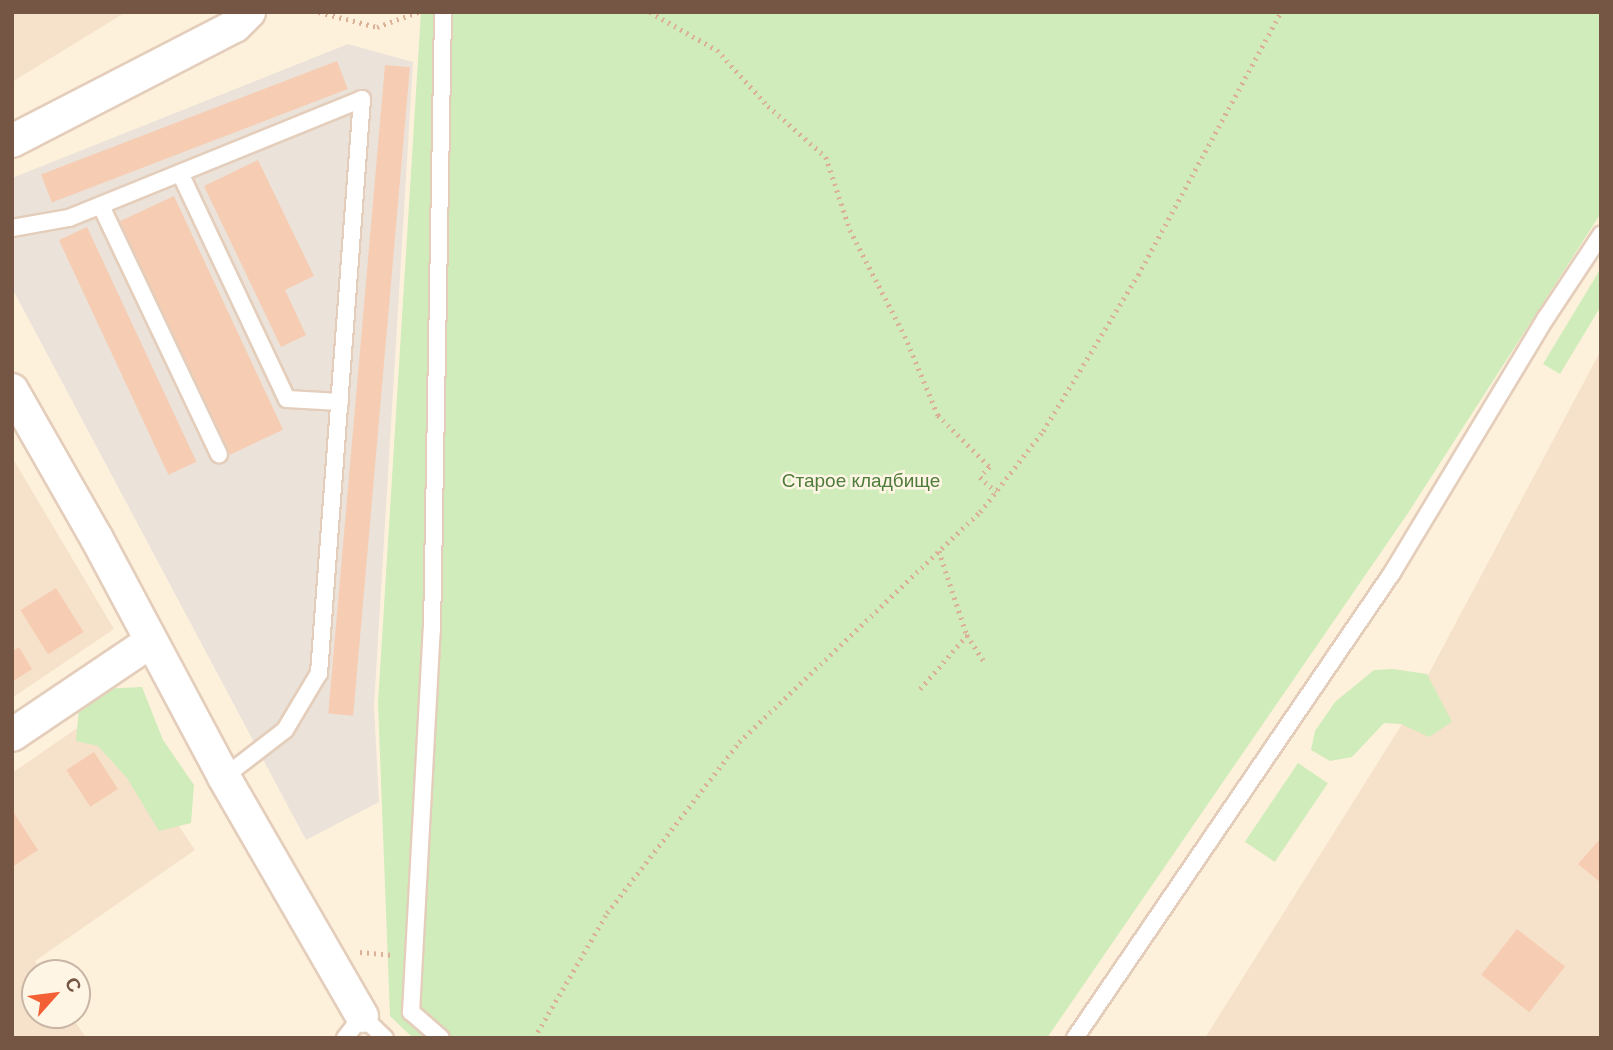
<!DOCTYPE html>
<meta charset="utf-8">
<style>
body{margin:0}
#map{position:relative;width:1613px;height:1050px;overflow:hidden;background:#fef1dc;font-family:Arial,sans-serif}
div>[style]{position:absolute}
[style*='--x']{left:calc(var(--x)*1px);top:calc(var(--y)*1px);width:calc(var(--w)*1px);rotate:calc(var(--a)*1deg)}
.residential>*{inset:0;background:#f6e2ca}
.industrial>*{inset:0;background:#ebe2da}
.green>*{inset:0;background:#cfecba;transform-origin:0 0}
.building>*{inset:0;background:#f6cdb2;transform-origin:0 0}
.path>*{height:4.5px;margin-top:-2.25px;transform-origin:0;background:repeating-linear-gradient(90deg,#dab096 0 2px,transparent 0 7px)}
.roads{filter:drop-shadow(2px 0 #e4cebb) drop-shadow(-2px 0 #e4cebb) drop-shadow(0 2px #e4cebb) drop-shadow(0 -2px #e4cebb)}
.lane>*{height:16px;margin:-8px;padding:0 8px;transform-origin:8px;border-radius:8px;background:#fff}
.street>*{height:32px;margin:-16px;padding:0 16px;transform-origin:16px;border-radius:16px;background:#fff}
span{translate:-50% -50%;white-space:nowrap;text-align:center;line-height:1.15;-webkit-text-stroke:5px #fff5e5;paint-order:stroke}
.park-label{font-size:19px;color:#4e7c3a}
.frame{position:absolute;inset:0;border:14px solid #755544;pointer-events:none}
.north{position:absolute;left:21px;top:959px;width:70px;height:70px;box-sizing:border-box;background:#fff5e5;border:2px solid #c8b5a5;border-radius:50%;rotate:62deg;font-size:19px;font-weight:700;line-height:28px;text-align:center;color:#755544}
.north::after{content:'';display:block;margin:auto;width:24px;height:32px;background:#f46035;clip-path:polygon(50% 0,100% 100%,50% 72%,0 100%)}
</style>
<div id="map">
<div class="residential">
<i style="clip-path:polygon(12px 12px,126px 12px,12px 82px)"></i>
<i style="clip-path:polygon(1601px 350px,1601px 1038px,1205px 1038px,1402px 724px)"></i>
<i style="clip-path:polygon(12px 457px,114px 629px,12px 698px)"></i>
<i style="clip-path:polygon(102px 711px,195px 850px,35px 961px,43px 973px,35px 973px,35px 1015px,71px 1015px,86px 1038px,12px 1038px,12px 773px)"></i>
</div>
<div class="industrial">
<i style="clip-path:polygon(348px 44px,413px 62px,374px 706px,379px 802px,306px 840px,12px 288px,12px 178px)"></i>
</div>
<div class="green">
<i style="clip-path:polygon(421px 12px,1601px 12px,1601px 213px,1408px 513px,1047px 1038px,413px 1038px,390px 1016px,378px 703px)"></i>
<i style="clip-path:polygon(1601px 268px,1601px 306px,1560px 374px,1543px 364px)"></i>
<i style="clip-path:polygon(1393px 669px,1427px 674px,1452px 722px,1429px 737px,1401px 724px,1384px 723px,1352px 757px,1330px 761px,1311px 750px,1315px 731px,1335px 702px,1374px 670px)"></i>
<i style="clip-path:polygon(142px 687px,163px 740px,194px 785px,191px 823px,159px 831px,127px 778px,98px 746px,76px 741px,79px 709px,100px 689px)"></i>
<i style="left:1298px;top:763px;width:36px;height:95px;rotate:34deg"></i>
</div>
<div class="building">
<i style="left:337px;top:61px;width:30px;height:317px;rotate:69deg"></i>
<i style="left:385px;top:65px;width:25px;height:651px;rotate:5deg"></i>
<i style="clip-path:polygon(258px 160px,314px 276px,285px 290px,306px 335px,281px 347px,204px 186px)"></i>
<i style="left:174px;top:196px;width:258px;height:60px;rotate:65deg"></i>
<i style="left:87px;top:227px;width:259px;height:31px;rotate:65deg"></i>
<i style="left:56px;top:588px;width:52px;height:42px;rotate:58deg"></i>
<i style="clip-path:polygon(19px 647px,32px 669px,12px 682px,12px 652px)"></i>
<i style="left:94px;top:752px;width:44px;height:33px;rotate:57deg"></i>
<i style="clip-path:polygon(12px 810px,38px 850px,12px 867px)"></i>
<i style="clip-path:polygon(1601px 838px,1601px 883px,1578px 864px)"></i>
<i style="left:1517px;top:929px;width:61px;height:58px;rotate:38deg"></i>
</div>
<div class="path">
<i style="--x:319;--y:12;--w:60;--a:14.5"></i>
<i style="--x:377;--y:27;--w:44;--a:-20.1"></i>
<i style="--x:650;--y:12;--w:77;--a:29.6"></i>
<i style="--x:717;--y:50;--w:76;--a:47.7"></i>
<i style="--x:768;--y:106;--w:77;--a:41.3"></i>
<i style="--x:826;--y:157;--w:77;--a:71.8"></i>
<i style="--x:850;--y:230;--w:119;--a:62.6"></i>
<i style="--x:905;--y:336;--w:86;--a:67.3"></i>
<i style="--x:938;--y:415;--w:74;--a:45"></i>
<i style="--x:990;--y:467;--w:14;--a:135"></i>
<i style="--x:980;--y:477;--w:22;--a:43"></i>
<i style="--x:939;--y:551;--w:89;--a:71.6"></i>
<i style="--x:967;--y:635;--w:33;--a:57"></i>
<i style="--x:920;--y:689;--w:72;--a:-49"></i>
<i style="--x:360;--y:952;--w:33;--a:5"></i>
<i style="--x:534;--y:1038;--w:145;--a:-59.7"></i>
<i style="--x:607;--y:913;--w:216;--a:-52.3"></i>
<i style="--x:739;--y:742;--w:333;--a:-43.7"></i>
<i style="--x:980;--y:512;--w:103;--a:-52.1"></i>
<i style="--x:1043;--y:431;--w:183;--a:-58.7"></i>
<i style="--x:1138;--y:275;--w:299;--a:-61.5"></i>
</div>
<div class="roads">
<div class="lane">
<i style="--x:180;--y:173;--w:250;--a:64.7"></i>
<i style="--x:287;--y:399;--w:53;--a:3.2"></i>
<i style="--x:101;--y:206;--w:275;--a:64.6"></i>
<i style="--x:12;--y:228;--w:58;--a:-10"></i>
<i style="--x:69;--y:218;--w:316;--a:-22.1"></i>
<i style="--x:362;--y:99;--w:576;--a:94.28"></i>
<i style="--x:319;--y:673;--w:66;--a:120.8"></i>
<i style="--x:285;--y:730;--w:77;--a:142.4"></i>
<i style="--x:345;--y:1038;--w:28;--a:-52"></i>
<i style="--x:362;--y:1016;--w:32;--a:44"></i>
<i style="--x:441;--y:1038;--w:40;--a:-139"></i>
<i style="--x:411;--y:1012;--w:383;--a:-86.9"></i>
<i style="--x:432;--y:630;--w:618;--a:-88.98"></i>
<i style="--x:1075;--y:1038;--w:563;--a:-55.72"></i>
<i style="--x:1392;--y:573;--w:298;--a:-58.9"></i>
<i style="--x:1546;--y:318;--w:100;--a:-56.5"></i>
</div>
<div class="street">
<i style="--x:12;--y:141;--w:251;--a:-27.3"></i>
<i style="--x:235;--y:26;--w:20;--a:-45"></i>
<i style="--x:12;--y:390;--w:169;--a:60.3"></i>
<i style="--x:96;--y:537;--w:272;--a:61.9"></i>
<i style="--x:224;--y:777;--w:276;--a:60"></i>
<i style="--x:12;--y:735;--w:166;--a:-34"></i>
</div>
</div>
<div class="park-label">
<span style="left:861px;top:481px">Старое кладбище</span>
</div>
<div class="frame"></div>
<div class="north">С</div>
</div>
